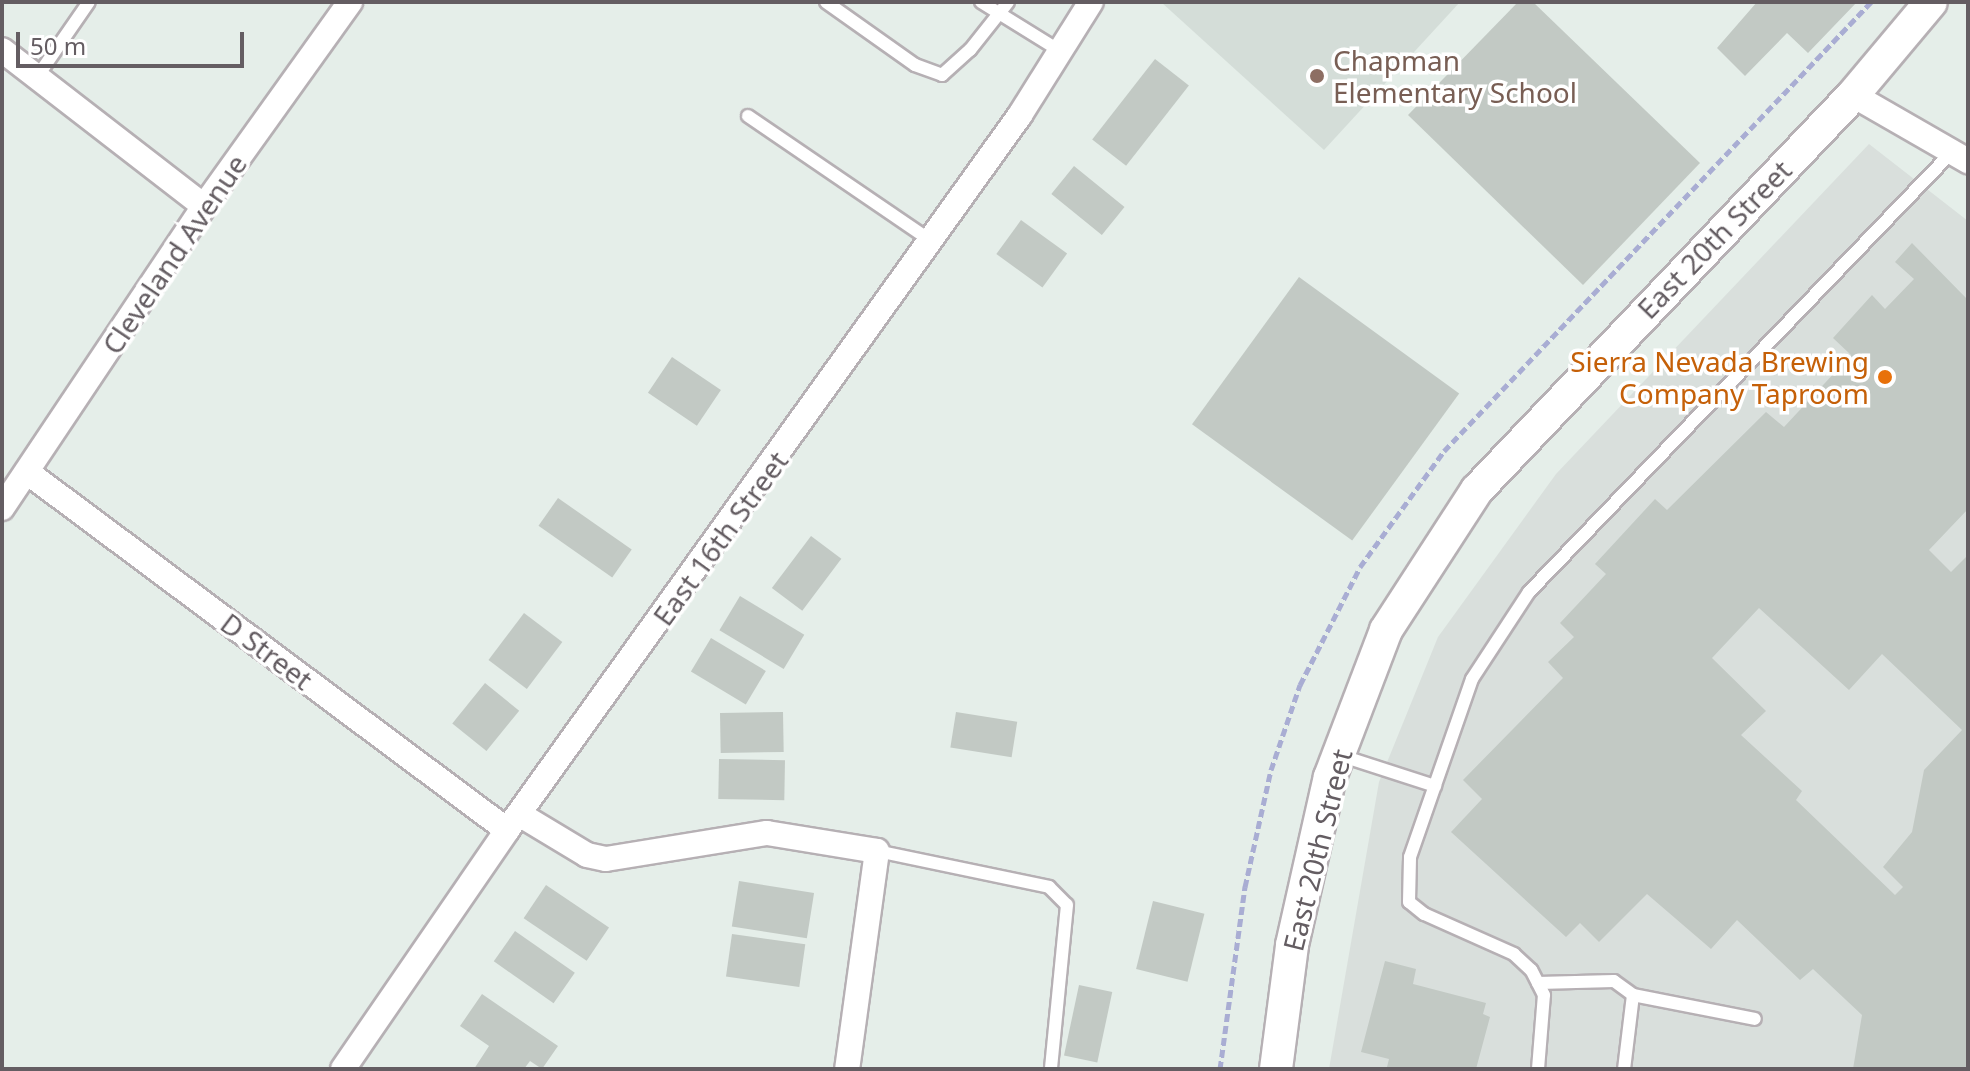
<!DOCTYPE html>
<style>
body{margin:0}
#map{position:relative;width:1970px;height:1071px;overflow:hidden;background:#e5eee9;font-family:"Noto Sans",sans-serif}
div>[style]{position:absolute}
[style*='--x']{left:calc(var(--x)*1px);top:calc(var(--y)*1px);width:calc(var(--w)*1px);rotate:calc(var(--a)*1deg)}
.industrial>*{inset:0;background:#d9dfdc}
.education>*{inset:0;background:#d4ddd8}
.building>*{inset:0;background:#c2c9c4;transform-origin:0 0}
.path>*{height:5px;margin-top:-2.5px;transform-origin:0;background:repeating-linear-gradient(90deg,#a9add3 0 8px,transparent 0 12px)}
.roads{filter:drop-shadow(2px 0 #b6b0b4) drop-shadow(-2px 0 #b6b0b4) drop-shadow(0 2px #b6b0b4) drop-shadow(0 -2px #b6b0b4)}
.service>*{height:12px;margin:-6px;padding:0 6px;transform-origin:6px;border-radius:6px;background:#fff}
.minor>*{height:24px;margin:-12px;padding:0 12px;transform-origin:12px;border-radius:12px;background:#fff}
.tertiary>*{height:32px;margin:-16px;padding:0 16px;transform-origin:16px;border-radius:16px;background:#fff}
.dots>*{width:22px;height:22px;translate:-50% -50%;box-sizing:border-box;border:4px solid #fff;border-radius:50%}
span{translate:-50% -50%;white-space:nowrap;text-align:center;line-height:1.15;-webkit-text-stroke:7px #fff;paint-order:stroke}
.education-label{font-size:28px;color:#785e54}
.left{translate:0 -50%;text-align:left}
.street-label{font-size:28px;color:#645d62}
.food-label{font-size:28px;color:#c56008}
.right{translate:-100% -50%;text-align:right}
.frame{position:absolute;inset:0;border:4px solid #645d62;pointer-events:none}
.scale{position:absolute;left:16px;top:32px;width:228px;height:36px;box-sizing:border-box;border:4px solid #645d62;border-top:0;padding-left:10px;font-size:24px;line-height:28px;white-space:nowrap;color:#645d62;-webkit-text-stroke:6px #fff;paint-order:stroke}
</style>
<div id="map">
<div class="industrial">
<i style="clip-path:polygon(1869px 144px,1968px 221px,1968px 1069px,1329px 1069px,1379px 782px,1438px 637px,1556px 474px)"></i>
</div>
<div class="education">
<i style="clip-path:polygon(1161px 2px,1460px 2px,1324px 150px)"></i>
</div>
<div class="building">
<i style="clip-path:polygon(1518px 2px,1533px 2px,1700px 163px,1583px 285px,1408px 115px)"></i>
<i style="clip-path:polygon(1757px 2px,1857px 2px,1808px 53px,1787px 33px,1745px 76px,1717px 48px)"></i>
<i style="left:1155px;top:59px;width:43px;height:102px;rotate:38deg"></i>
<i style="left:1074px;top:166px;width:65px;height:36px;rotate:39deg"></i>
<i style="left:1021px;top:220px;width:57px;height:42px;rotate:36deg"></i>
<i style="clip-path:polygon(evenodd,1912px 243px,1968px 300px,1968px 509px,1929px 550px,1951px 572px,1968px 555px,1968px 1069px,1853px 1069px,1862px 1015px,1813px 969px,1800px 980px,1737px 920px,1711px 949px,1647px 894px,1599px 942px,1580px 923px,1566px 937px,1451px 832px,1482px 799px,1463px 780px,1563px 678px,1548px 662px,1574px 637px,1560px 623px,1606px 574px,1595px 564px,1655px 499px,1667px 510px,1766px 412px,1784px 427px,1851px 355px,1833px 338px,1872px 295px,1885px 309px,1914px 279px,1895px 262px,1912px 243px,1759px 608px,1849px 690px,1882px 654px,1962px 730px,1924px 770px,1912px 832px,1883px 867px,1903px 887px,1895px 895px,1796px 800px,1802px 791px,1741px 735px,1766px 711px,1712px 658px,1759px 608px)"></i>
<i style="left:1299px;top:277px;width:198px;height:182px;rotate:36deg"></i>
<i style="left:672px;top:357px;width:59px;height:43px;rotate:34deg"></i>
<i style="left:558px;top:498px;width:90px;height:34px;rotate:35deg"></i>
<i style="left:811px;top:536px;width:38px;height:65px;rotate:37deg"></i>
<i style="left:740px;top:596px;width:75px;height:40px;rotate:31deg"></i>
<i style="left:524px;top:613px;width:48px;height:59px;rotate:37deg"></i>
<i style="left:711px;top:638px;width:64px;height:39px;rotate:31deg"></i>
<i style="left:485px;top:683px;width:44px;height:52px;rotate:39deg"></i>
<i style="left:783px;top:712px;width:40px;height:63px;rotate:89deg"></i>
<i style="left:956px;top:712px;width:62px;height:36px;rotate:9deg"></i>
<i style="left:719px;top:759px;width:66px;height:40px;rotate:1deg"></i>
<i style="left:739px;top:881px;width:76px;height:46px;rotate:9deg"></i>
<i style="left:546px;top:885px;width:76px;height:40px;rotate:34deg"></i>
<i style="left:1153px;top:901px;width:53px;height:70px;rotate:14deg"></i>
<i style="left:515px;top:931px;width:73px;height:37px;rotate:35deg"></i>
<i style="left:732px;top:934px;width:74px;height:43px;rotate:8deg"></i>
<i style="clip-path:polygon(1385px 961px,1416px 969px,1413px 984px,1486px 1003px,1483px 1014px,1490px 1017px,1476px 1069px,1393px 1069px,1387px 1067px,1389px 1059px,1361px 1052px)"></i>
<i style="left:1079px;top:985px;width:34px;height:72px;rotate:12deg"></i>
<i style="clip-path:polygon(482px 994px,558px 1046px,542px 1069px,530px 1061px,524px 1069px,474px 1069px,489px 1046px,460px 1026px)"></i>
</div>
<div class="path">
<i style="--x:1220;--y:1069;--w:184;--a:-82.2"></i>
<i style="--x:1245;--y:887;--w:120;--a:-77.5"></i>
<i style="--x:1271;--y:770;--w:90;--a:-71.2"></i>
<i style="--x:1300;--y:685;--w:132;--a:-63"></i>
<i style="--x:1360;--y:567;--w:143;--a:-54.1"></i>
<i style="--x:1444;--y:451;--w:620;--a:-46.44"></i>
</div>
<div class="roads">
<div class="service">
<i style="--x:826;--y:2;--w:109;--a:35.3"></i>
<i style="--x:915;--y:65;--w:29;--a:20"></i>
<i style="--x:942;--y:75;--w:38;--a:-42"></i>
<i style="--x:970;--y:50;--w:61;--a:-51.6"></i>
<i style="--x:981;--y:2;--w:93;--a:31.8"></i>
<i style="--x:37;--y:77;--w:91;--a:-55.3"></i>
<i style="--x:748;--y:116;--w:222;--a:34.3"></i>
<i style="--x:1339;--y:755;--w:101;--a:17.9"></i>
<i style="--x:877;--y:851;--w:176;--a:11.8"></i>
<i style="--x:1049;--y:887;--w:25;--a:45"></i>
<i style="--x:1067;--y:905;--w:165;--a:95.6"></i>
<i style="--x:1538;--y:983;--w:76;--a:-1.5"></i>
<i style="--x:1614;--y:981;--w:24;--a:36"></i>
<i style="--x:1633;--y:995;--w:75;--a:96.9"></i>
<i style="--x:1633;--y:995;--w:124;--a:11.1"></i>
<i style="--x:1538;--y:1069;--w:74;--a:-85.4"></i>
<i style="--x:1544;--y:995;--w:28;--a:-117"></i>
<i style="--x:1531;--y:970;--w:23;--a:-137"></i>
<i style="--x:1514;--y:954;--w:98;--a:-156"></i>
<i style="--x:1424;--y:914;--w:19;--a:-141"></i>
<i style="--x:1409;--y:902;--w:45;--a:-88.7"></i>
<i style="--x:1410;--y:857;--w:188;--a:-70.8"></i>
<i style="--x:1472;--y:679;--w:104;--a:-56.8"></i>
<i style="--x:1529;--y:592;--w:610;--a:-46.13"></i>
</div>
<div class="minor">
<i style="--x:2;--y:50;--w:255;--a:37.7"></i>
<i style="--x:1853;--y:95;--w:133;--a:29.9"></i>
<i style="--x:27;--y:472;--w:599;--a:36.72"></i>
<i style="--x:2;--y:508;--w:363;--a:-56.2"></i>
<i style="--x:204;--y:206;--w:251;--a:-54.4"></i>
<i style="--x:519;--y:814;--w:79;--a:31.1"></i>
<i style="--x:587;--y:855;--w:19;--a:12"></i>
<i style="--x:606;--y:859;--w:163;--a:-9.2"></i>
<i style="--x:767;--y:833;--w:111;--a:9.3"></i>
<i style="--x:877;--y:851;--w:220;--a:97.8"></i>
<i style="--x:343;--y:1069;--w:290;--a:-55.5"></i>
<i style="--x:507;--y:830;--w:880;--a:-54.34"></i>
<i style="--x:1020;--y:115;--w:133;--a:-57.9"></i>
</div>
<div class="tertiary">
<i style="--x:1276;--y:1069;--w:125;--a:-82.6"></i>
<i style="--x:1292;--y:945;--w:172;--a:-77.3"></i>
<i style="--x:1330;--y:777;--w:157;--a:-69.1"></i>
<i style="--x:1386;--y:630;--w:167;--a:-57"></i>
<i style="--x:1477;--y:490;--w:545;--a:-46.41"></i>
<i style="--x:1853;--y:95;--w:121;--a:-50"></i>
</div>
</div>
<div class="dots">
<i style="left:1317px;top:76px;background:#8d6e63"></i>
<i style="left:1885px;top:377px;background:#e8710a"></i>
</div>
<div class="education-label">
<span class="left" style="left:1333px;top:76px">Chapman<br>Elementary School</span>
</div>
<div class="street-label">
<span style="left:1714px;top:239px;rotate:-46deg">East 20th Street</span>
<span style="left:174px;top:254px;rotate:-56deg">Cleveland Avenue</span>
<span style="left:720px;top:538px;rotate:-54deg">East 16th Street</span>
<span style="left:267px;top:651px;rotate:37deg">D Street</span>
<span style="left:1317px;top:850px;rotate:-76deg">East 20th Street</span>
</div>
<div class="food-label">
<span class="right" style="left:1869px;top:377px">Sierra Nevada Brewing<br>Company Taproom</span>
</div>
<div class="frame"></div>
<div class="scale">50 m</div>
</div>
